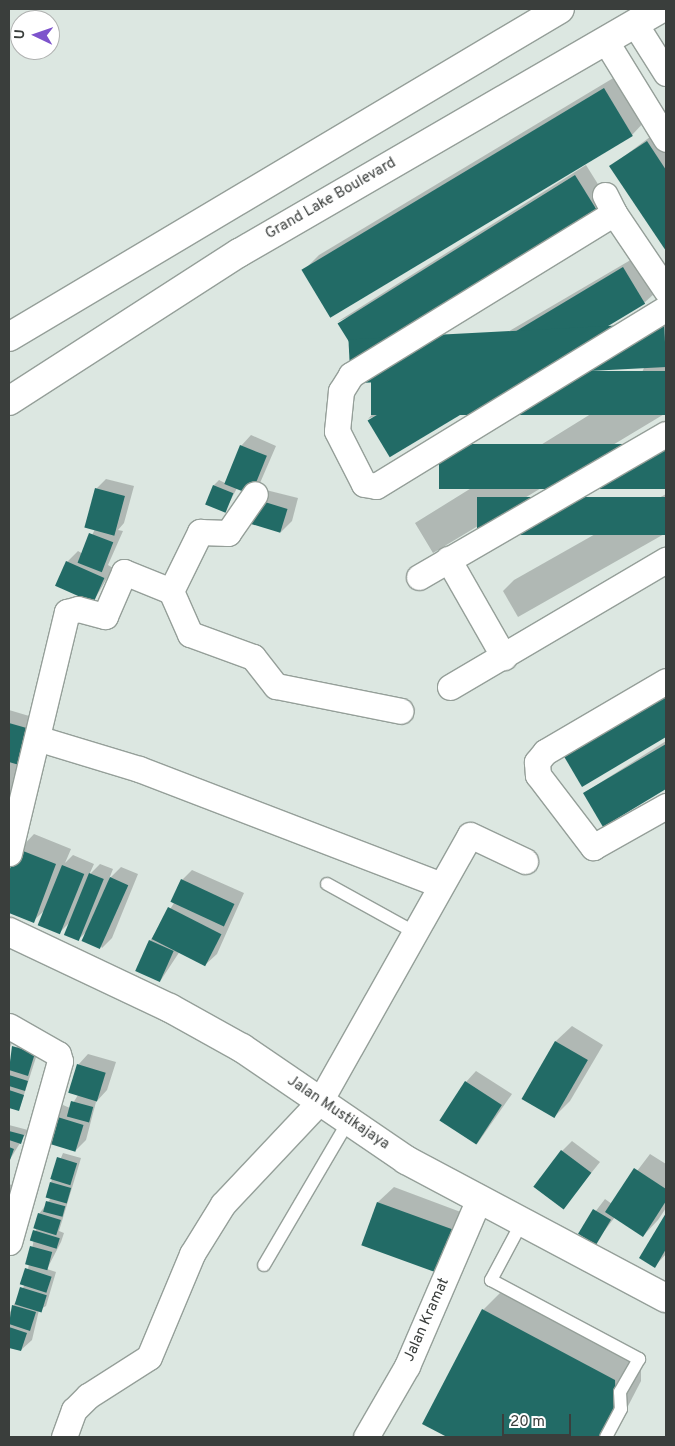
<!DOCTYPE html>
<style>
body{margin:0}
#map{position:relative;width:675px;height:1446px;overflow:hidden;background:#dce7e1;font-family:Overpass,sans-serif}
div>[style]{position:absolute}
[style*='--x']{left:calc(var(--x)*1px);top:calc(var(--y)*1px);width:calc(var(--w)*1px);rotate:calc(var(--a)*1deg)}
.shadow>*{inset:0;background:#0003}
.building>*{inset:0;background:#226b66;transform-origin:0 0}
.roads{filter:drop-shadow(1px 0 #959f99) drop-shadow(-1px 0 #959f99) drop-shadow(0 1px #959f99) drop-shadow(0 -1px #959f99)}
.lane>*{height:12px;margin:-6px;padding:0 6px;transform-origin:6px;border-radius:6px;background:#fff}
.street>*{height:25px;margin:-12.5px;padding:0 12.5px;transform-origin:12.5px;border-radius:12.5px;background:#fff}
.secondary>*{height:28px;margin:-14px;padding:0 14px;transform-origin:14px;border-radius:14px;background:#fff}
span{translate:-50% -50%;white-space:nowrap;text-align:center;line-height:1.15;-webkit-text-stroke:5px #fff;paint-order:stroke}
.street-label{font-size:15px;color:#3a3e3c}
.frame{position:absolute;inset:0;border:10px solid #3a3e3c;pointer-events:none}
.north{position:absolute;left:10px;top:10px;width:50px;height:50px;box-sizing:border-box;background:#fff;border:1px solid #b0b2b1;border-radius:50%;rotate:273deg;font-size:14px;font-weight:700;line-height:20px;text-align:center;color:#3a3e3c}
.north::after{content:'';display:block;margin:auto;width:18px;height:22px;background:#7d53cc;clip-path:polygon(50% 0,100% 100%,50% 72%,0 100%)}
.scale{position:absolute;left:502px;top:1414px;width:69px;height:22px;box-sizing:border-box;border:2px solid #3a3e3c;border-top:0;padding-left:6px;font-size:15px;line-height:18px;white-space:nowrap;color:#3a3e3c;-webkit-text-stroke:4px #fff;paint-order:stroke}
</style>
<div id="map">
<div class="shadow">
<i style="clip-path:polygon(620px 74px,647px 119px,632px 135px,304px 270px,319px 255px)"></i>
<i style="clip-path:polygon(658px 131px,666px 144px,666px 249px,611px 166px)"></i>
<i style="clip-path:polygon(586px 165px,606px 197px,595px 208px,337px 322px)"></i>
<i style="clip-path:polygon(634px 258px,655px 293px,644px 303px,368px 419px,378px 408px)"></i>
<i style="clip-path:polygon(666px 318px,666px 413px,433px 553px,415px 523px,636px 386px)"></i>
<i style="clip-path:polygon(251px 435px,276px 446px,260px 483px,237px 488px,225px 511px,214px 485px,219px 480px,225px 483px,241px 446px)"></i>
<i style="clip-path:polygon(106px 479px,134px 486px,124px 523px,118px 530px,123px 531px,108px 565px,113px 568px,93px 602px,67px 562px,78px 551px,83px 554px,95px 529px,96px 489px)"></i>
<i style="clip-path:polygon(266px 490px,298px 498px,292px 521px,281px 532px,250px 522px)"></i>
<i style="clip-path:polygon(666px 494px,666px 533px,518px 617px,503px 591px,514px 580px)"></i>
<i style="clip-path:polygon(9px 710px,46px 721px,39px 770px,9px 865px)"></i>
<i style="clip-path:polygon(666px 741px,666px 788px,603px 825px,584px 793px)"></i>
<i style="clip-path:polygon(34px 834px,71px 849px,65px 863px,73px 855px,94px 864px,89px 875px,100px 864px,113px 869px,109px 879px,121px 867px,138px 874px,112px 938px,102px 948px,90px 928px,79px 939px,71px 921px,59px 933px,44px 911px,33px 921px,9px 912px,9px 875px,19px 850px)"></i>
<i style="clip-path:polygon(192px 870px,244px 893px,217px 954px,206px 964px,180px 951px,161px 980px,150px 941px,174px 903px,182px 880px)"></i>
<i style="clip-path:polygon(572px 1026px,603px 1045px,570px 1101px,554px 1117px,523px 1098px,556px 1041px)"></i>
<i style="clip-path:polygon(9px 1029px,16px 1032px,9px 1050px)"></i>
<i style="clip-path:polygon(19px 1042px,39px 1048px,19px 1110px,9px 1107px,9px 1063px)"></i>
<i style="clip-path:polygon(88px 1054px,116px 1062px,107px 1090px,96px 1102px,86px 1140px,76px 1150px,52px 1116px,63px 1105px,70px 1108px,78px 1095px,78px 1065px)"></i>
<i style="clip-path:polygon(476px 1071px,512px 1094px,477px 1144px,466px 1082px)"></i>
<i style="clip-path:polygon(9px 1125px,28px 1130px,9px 1161px)"></i>
<i style="clip-path:polygon(572px 1141px,600px 1162px,563px 1208px,562px 1151px)"></i>
<i style="clip-path:polygon(63px 1153px,81px 1158px,59px 1231px,64px 1233px,61px 1242px,47px 1269px,56px 1272px,46px 1306px,39px 1310px,32px 1340px,21px 1350px,9px 1346px,9px 1314px,25px 1284px,39px 1214px,51px 1198px,51px 1182px)"></i>
<i style="clip-path:polygon(650px 1154px,666px 1164px,666px 1208px,658px 1220px,643px 1236px,615px 1217px,595px 1243px,579px 1233px,605px 1199px,612px 1204px)"></i>
<i style="clip-path:polygon(9px 1184px,16px 1187px,9px 1206px)"></i>
<i style="clip-path:polygon(394px 1187px,466px 1214px,451px 1256px,363px 1244px,378px 1202px)"></i>
<i style="clip-path:polygon(666px 1215px,666px 1254px,655px 1266px,641px 1257px)"></i>
<i style="clip-path:polygon(509px 1284px,641px 1354px,641px 1381px,612px 1437px,449px 1437px,423px 1423px,483px 1310px)"></i>
</div>
<div class="building">
<i style="left:604px;top:88px;width:56px;height:353px;rotate:59deg"></i>
<i style="clip-path:polygon(647px 141px,666px 170px,666px 251px,609px 166px)"></i>
<i style="left:575px;top:175px;width:40px;height:280px;rotate:58deg"></i>
<i style="left:623px;top:267px;width:43px;height:298px;rotate:59deg"></i>
<i style="left:664px;top:323px;width:44px;height:316px;rotate:87deg"></i>
<i style="left:666px;top:371px;width:44px;height:295px;rotate:90deg"></i>
<i style="left:666px;top:444px;width:45px;height:227px;rotate:90deg"></i>
<i style="left:240px;top:445px;width:29px;height:42px;rotate:22deg"></i>
<i style="left:213px;top:485px;width:22px;height:21px;rotate:22deg"></i>
<i style="left:95px;top:488px;width:31px;height:41px;rotate:15deg"></i>
<i style="left:666px;top:497px;width:38px;height:189px;rotate:90deg"></i>
<i style="left:255px;top:499px;width:34px;height:25px;rotate:17deg"></i>
<i style="left:89px;top:533px;width:26px;height:32px;rotate:21deg"></i>
<i style="left:66px;top:561px;width:42px;height:27px;rotate:24deg"></i>
<i style="clip-path:polygon(666px 691px,666px 737px,582px 787px,562px 753px)"></i>
<i style="clip-path:polygon(9px 723px,37px 731px,26px 767px,9px 762px)"></i>
<i style="clip-path:polygon(666px 744px,666px 789px,603px 827px,583px 793px)"></i>
<i style="clip-path:polygon(18px 849px,56px 864px,34px 923px,9px 913px,9px 871px)"></i>
<i style="left:62px;top:865px;width:24px;height:65px;rotate:22deg"></i>
<i style="left:89px;top:873px;width:16px;height:67px;rotate:22deg"></i>
<i style="left:110px;top:877px;width:20px;height:70px;rotate:24deg"></i>
<i style="left:181px;top:879px;width:59px;height:25px;rotate:25deg"></i>
<i style="left:168px;top:907px;width:60px;height:36px;rotate:27deg"></i>
<i style="left:149px;top:940px;width:27px;height:34px;rotate:24deg"></i>
<i style="left:555px;top:1041px;width:38px;height:67px;rotate:30deg"></i>
<i style="clip-path:polygon(12px 1046px,35px 1053px,28px 1076px,9px 1070px)"></i>
<i style="left:77px;top:1064px;width:30px;height:30px;rotate:17deg"></i>
<i style="clip-path:polygon(9px 1075px,28px 1081px,25px 1091px,9px 1086px)"></i>
<i style="left:465px;top:1081px;width:44px;height:47px;rotate:33deg"></i>
<i style="clip-path:polygon(9px 1090px,24px 1095px,19px 1111px,9px 1108px)"></i>
<i style="left:71px;top:1101px;width:23px;height:16px;rotate:15deg"></i>
<i style="left:51px;top:1115px;width:34px;height:28px;rotate:17deg"></i>
<i style="clip-path:polygon(9px 1131px,24px 1135px,21px 1144px,9px 1140px)"></i>
<i style="clip-path:polygon(9px 1147px,14px 1149px,10px 1160px,9px 1160px)"></i>
<i style="left:561px;top:1150px;width:38px;height:46px;rotate:37deg"></i>
<i style="left:57px;top:1157px;width:21px;height:23px;rotate:17deg"></i>
<i style="clip-path:polygon(634px 1168px,666px 1189px,666px 1201px,643px 1237px,605px 1212px)"></i>
<i style="left:50px;top:1182px;width:22px;height:16px;rotate:16deg"></i>
<i style="left:46px;top:1201px;width:20px;height:11px;rotate:15deg"></i>
<i style="left:377px;top:1202px;width:80px;height:46px;rotate:20deg"></i>
<i style="left:593px;top:1209px;width:21px;height:29px;rotate:31deg"></i>
<i style="left:38px;top:1213px;width:24px;height:16px;rotate:17deg"></i>
<i style="clip-path:polygon(666px 1213px,666px 1249px,655px 1268px,639px 1258px)"></i>
<i style="left:33px;top:1230px;width:28px;height:11px;rotate:17deg"></i>
<i style="left:30px;top:1246px;width:23px;height:19px;rotate:15deg"></i>
<i style="left:25px;top:1268px;width:28px;height:17px;rotate:18deg"></i>
<i style="left:20px;top:1287px;width:28px;height:18px;rotate:17deg"></i>
<i style="clip-path:polygon(12px 1305px,36px 1312px,30px 1331px,9px 1324px)"></i>
<i style="clip-path:polygon(482px 1309px,615px 1380px,616px 1408px,601px 1437px,447px 1437px,422px 1424px)"></i>
<i style="clip-path:polygon(9px 1327px,27px 1333px,21px 1351px,9px 1348px)"></i>
</div>
<div class="roads">
<div class="lane">
<i style="--x:327;--y:884;--w:97;--a:28.9"></i>
<i style="--x:522;--y:1222;--w:66;--a:118.1"></i>
<i style="--x:491;--y:1280;--w:168;--a:28.1"></i>
<i style="--x:639;--y:1359;--w:38;--a:120"></i>
<i style="--x:620;--y:1392;--w:17;--a:87"></i>
<i style="--x:621;--y:1409;--w:32;--a:118"></i>
<i style="--x:264;--y:1265;--w:168;--a:-59.6"></i>
</div>
<div class="street">
<i style="--x:635;--y:24;--w:58;--a:57.7"></i>
<i style="--x:605;--y:40;--w:116;--a:58.4"></i>
<i style="--x:605;--y:195;--w:20;--a:63"></i>
<i style="--x:666;--y:290;--w:93;--a:-124"></i>
<i style="--x:614;--y:213;--w:309;--a:148.4"></i>
<i style="--x:351;--y:375;--w:19;--a:122"></i>
<i style="--x:341;--y:391;--w:40;--a:95.7"></i>
<i style="--x:337;--y:431;--w:59;--a:63"></i>
<i style="--x:364;--y:484;--w:12;--a:9"></i>
<i style="--x:376;--y:486;--w:340;--a:-31.5"></i>
<i style="--x:448;--y:559;--w:113;--a:60.3"></i>
<i style="--x:419;--y:577;--w:285;--a:-30.1"></i>
<i style="--x:171;--y:591;--w:47;--a:66.2"></i>
<i style="--x:190;--y:634;--w:67;--a:20.1"></i>
<i style="--x:253;--y:657;--w:37;--a:52"></i>
<i style="--x:276;--y:686;--w:127;--a:11.3"></i>
<i style="--x:666;--y:681;--w:140;--a:149.6"></i>
<i style="--x:545;--y:752;--w:13;--a:129"></i>
<i style="--x:537;--y:762;--w:13;--a:86"></i>
<i style="--x:538;--y:775;--w:91;--a:52.6"></i>
<i style="--x:593;--y:847;--w:84;--a:-29.3"></i>
<i style="--x:450;--y:687;--w:251;--a:-30.5"></i>
<i style="--x:40;--y:739;--w:103;--a:16.9"></i>
<i style="--x:139;--y:769;--w:321;--a:21"></i>
<i style="--x:9;--y:853;--w:248;--a:-76.5"></i>
<i style="--x:67;--y:612;--w:11;--a:-15"></i>
<i style="--x:78;--y:609;--w:28;--a:15"></i>
<i style="--x:105;--y:616;--w:48;--a:-66.6"></i>
<i style="--x:124;--y:572;--w:51;--a:22"></i>
<i style="--x:171;--y:591;--w:66;--a:-63.8"></i>
<i style="--x:200;--y:532;--w:28;--a:2"></i>
<i style="--x:228;--y:533;--w:47;--a:-55.3"></i>
<i style="--x:9;--y:1026;--w:56;--a:29.7"></i>
<i style="--x:58;--y:1054;--w:7;--a:74"></i>
<i style="--x:60;--y:1061;--w:188;--a:105.7"></i>
<i style="--x:64;--y:1437;--w:29;--a:-70"></i>
<i style="--x:74;--y:1410;--w:20;--a:-45"></i>
<i style="--x:88;--y:1396;--w:72;--a:-32.6"></i>
<i style="--x:149;--y:1357;--w:112;--a:-67.3"></i>
<i style="--x:192;--y:1254;--w:59;--a:-58.2"></i>
<i style="--x:223;--y:1204;--w:141;--a:-46.7"></i>
<i style="--x:320;--y:1101;--w:305;--a:-60.6"></i>
<i style="--x:470;--y:835;--w:61;--a:25.3"></i>
<i style="--x:366;--y:1437;--w:82;--a:-60"></i>
<i style="--x:407;--y:1366;--w:182;--a:-66.7"></i>
</div>
<div class="secondary">
<i style="--x:9;--y:337;--w:641;--a:-30.76"></i>
<i style="--x:9;--y:401;--w:274;--a:-32.8"></i>
<i style="--x:239;--y:253;--w:487;--a:-30.1"></i>
<i style="--x:9;--y:932;--w:178;--a:25.3"></i>
<i style="--x:170;--y:1008;--w:82;--a:29.1"></i>
<i style="--x:242;--y:1048;--w:199;--a:34.3"></i>
<i style="--x:406;--y:1160;--w:294;--a:28"></i>
</div>
</div>
<div class="street-label">
<span style="left:331px;top:199px;rotate:-30deg">Grand Lake Boulevard</span>
<span style="left:338px;top:1113px;rotate:34deg">Jalan Mustikajaya</span>
<span style="left:427px;top:1320px;rotate:-66deg">Jalan Kramat</span>
</div>
<div class="frame"></div>
<div class="north">U</div>
<div class="scale">20 m</div>
</div>
